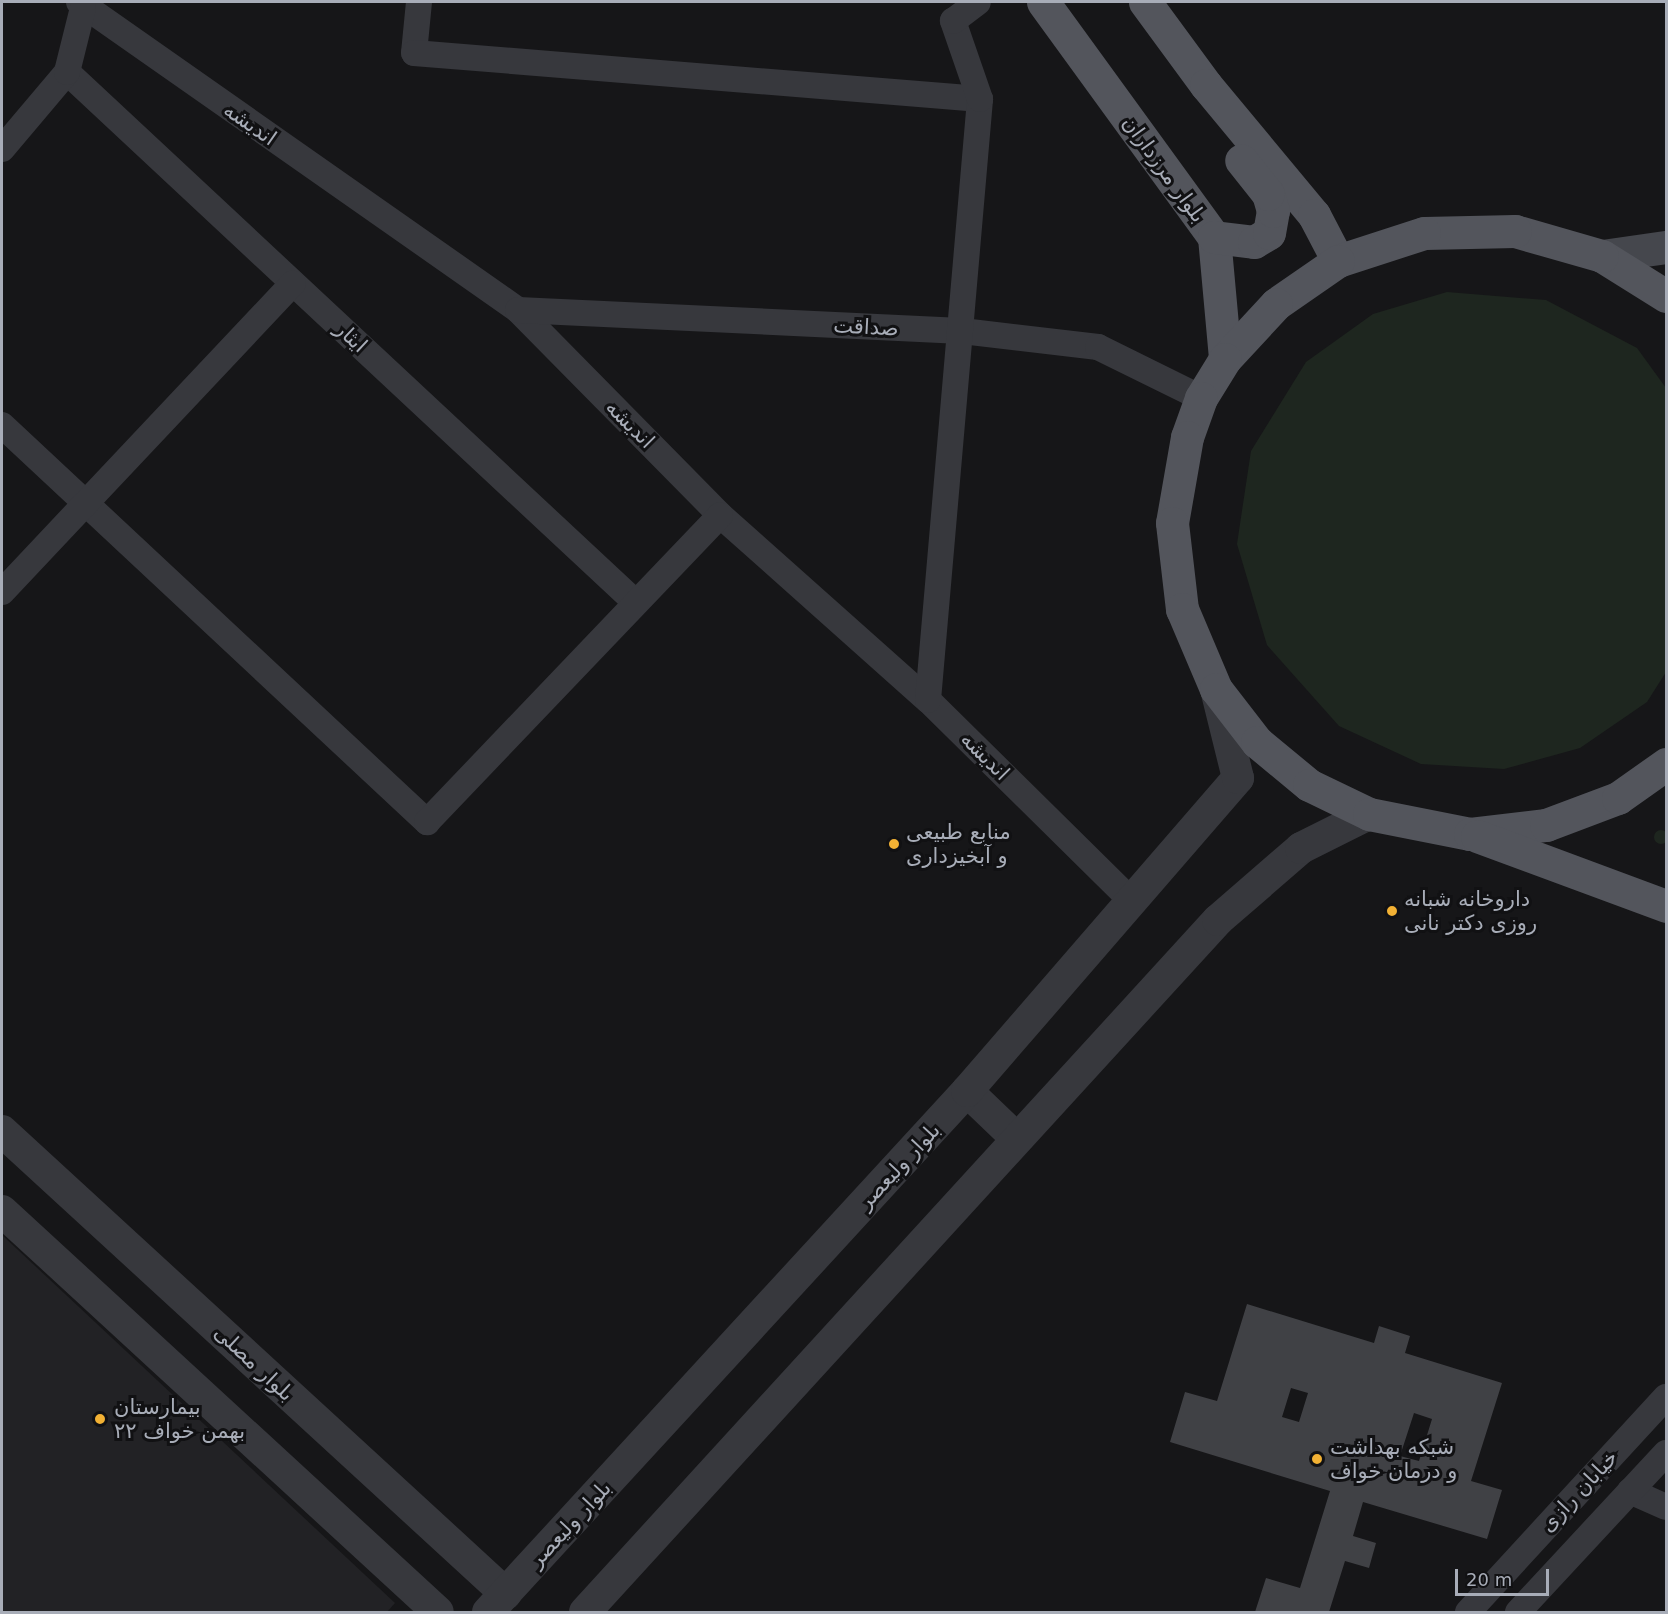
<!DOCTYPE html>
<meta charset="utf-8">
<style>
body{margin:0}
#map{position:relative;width:1668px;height:1614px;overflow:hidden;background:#161618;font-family:"DejaVu Sans","Noto Sans Arabic",sans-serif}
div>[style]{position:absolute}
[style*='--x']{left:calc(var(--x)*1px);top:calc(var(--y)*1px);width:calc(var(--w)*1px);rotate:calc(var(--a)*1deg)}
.built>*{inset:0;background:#222225}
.green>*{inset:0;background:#1e261f}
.round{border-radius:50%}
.building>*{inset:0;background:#404145}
.minor>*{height:26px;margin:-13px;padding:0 13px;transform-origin:13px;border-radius:13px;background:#37383d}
.tertiary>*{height:32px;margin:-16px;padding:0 16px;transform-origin:16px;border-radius:16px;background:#37383d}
.secondary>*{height:33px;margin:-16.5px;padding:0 16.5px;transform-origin:16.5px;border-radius:16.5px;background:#45474d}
.primary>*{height:33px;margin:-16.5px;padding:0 16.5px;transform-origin:16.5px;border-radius:16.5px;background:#53555c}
.dots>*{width:16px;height:16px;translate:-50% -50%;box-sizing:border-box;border:3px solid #111113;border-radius:50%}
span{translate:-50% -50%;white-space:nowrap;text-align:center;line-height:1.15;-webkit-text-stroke:6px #111113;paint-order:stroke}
.street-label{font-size:21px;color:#a8adb8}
.poi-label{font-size:21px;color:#a8adb8}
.left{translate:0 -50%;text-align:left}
.frame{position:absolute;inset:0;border:3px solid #a8adb8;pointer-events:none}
.scale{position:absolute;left:1455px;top:1569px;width:94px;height:27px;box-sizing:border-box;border:3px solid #a8adb8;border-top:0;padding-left:8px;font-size:18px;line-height:21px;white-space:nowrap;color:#a8adb8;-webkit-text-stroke:4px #111113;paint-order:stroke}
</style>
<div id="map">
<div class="built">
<i style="clip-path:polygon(2px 1235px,395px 1603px,387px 1612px,2px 1612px)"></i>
</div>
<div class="green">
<i style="clip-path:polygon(1447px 292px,1546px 300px,1637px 348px,1666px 388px,1666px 672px,1647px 702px,1580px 748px,1504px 769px,1421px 764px,1339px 726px,1267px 645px,1237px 544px,1251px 451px,1306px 362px,1373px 314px)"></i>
<i class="round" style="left:1654px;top:830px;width:14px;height:14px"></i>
</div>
<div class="building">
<i style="clip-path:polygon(evenodd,1247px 1304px,1374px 1343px,1379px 1326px,1410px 1336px,1405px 1353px,1502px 1383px,1471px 1481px,1502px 1490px,1487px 1539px,1363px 1502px,1353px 1536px,1376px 1543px,1369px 1568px,1345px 1561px,1329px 1612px,1255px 1612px,1266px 1578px,1300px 1588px,1330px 1491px,1170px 1442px,1185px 1392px,1217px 1401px,1247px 1304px,1291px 1388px,1308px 1393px,1299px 1422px,1282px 1417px,1291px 1388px,1247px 1304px,1414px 1413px,1432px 1419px,1419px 1461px,1400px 1456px,1414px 1413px)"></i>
</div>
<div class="minor">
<i style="--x:79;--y:2;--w:536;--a:35.05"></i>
<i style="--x:518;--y:310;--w:288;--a:45.4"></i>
<i style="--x:720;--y:515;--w:278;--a:41.7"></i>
<i style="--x:928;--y:700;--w:284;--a:44.6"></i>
<i style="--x:419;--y:2;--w:51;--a:95.6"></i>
<i style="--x:414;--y:53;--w:568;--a:4.65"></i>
<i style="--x:67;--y:72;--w:777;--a:43.02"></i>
<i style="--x:2;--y:149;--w:101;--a:-49.8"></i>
<i style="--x:67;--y:72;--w:66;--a:-76"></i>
<i style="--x:518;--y:310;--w:444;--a:2.7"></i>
<i style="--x:962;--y:331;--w:137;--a:6.7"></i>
<i style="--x:1098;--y:347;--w:115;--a:26.3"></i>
<i style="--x:2;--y:425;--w:582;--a:43.05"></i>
<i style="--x:427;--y:822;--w:424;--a:-46.3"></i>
<i style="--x:2;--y:592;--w:424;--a:-46.7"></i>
<i style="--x:928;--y:700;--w:603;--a:-85.05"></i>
<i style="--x:980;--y:99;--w:83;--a:-109.1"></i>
<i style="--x:953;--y:21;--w:31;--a:-37"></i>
<i style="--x:1630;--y:1491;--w:39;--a:24"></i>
<i style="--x:1468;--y:1612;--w:292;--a:-47.4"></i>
<i style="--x:1518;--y:1612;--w:217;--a:-47.1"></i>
</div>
<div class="tertiary">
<i style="--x:967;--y:1091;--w:68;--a:43.8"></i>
<i style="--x:2;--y:1131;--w:684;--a:42.57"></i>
<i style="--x:2;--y:1211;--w:592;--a:42.61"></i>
<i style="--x:488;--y:1612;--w:708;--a:-47.41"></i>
<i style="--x:967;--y:1091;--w:414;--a:-49.1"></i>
<i style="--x:1238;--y:778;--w:92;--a:-103.9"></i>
<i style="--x:585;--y:1612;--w:938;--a:-47.55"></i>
<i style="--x:1218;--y:920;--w:110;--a:-40.9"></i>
<i style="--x:1301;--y:848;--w:76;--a:-26.6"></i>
</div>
<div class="secondary">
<i style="--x:1602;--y:256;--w:65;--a:-8"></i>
</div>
<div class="primary">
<i style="--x:1043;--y:2;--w:291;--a:54"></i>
<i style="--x:1214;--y:237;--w:122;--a:84.8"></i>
<i style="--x:1145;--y:2;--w:103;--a:53.7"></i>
<i style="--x:1206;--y:85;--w:169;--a:50.3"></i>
<i style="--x:1314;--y:215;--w:52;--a:62.4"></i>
<i style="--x:1214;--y:237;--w:40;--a:7.1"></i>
<i style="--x:1254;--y:242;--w:17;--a:-31"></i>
<i style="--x:1269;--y:233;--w:22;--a:-80"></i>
<i style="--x:1273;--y:211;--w:18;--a:-106"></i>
<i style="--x:1268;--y:194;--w:43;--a:-128.5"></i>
<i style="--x:1666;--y:296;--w:75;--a:-148"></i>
<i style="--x:1602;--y:256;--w:91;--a:-164"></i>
<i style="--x:1515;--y:231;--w:91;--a:178.7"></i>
<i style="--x:1424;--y:233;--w:90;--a:162"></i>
<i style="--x:1338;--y:261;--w:75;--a:145.3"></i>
<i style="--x:1276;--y:304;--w:75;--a:132.8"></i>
<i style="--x:1225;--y:359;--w:46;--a:121.6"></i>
<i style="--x:1201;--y:398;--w:41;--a:109.7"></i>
<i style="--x:1187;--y:437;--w:87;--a:99.9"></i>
<i style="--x:1172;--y:523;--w:87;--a:83.4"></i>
<i style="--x:1182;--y:609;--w:87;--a:67"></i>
<i style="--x:1216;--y:689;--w:67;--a:52.3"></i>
<i style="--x:1257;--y:742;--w:67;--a:39.6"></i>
<i style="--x:1309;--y:785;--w:67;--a:25.8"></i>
<i style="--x:1369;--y:814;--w:103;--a:11.2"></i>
<i style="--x:1470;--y:834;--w:77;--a:-6.8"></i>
<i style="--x:1546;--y:825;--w:77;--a:-20.6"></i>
<i style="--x:1618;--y:798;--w:59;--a:-35.3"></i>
<i style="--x:1477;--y:836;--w:202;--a:20.3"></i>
</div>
<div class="dots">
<i style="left:894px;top:844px;background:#f2b134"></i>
<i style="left:1392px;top:911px;background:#f2b134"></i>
<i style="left:100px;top:1419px;background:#f2b134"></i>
<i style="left:1317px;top:1459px;background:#f2b134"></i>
</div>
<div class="street-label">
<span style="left:250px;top:124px;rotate:35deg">اندیشه</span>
<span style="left:1164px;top:169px;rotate:54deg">بلوار مرزداران</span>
<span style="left:866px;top:327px;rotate:3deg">صداقت</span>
<span style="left:351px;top:337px;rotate:43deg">ایثار</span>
<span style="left:630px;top:424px;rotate:45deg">اندیشه</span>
<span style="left:985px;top:756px;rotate:45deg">اندیشه</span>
<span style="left:899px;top:1166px;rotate:-47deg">بلوار ولیعصر</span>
<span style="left:254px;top:1363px;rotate:43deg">بلوار مصلی</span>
<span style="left:1579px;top:1491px;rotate:-47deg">خیابان رازی</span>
<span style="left:570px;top:1524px;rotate:-47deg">بلوار ولیعصر</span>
</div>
<div class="poi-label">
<span class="left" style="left:906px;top:844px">منابع طبیعی<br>و آبخیزداری</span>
<span class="left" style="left:1404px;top:911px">داروخانه شبانه<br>روزی دکتر نانی</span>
<span class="left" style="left:114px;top:1419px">بیمارستان<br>۲۲ بهمن خواف</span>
<span class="left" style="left:1330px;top:1459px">شبکه بهداشت<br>و درمان خواف</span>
</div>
<div class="frame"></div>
<div class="scale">20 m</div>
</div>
